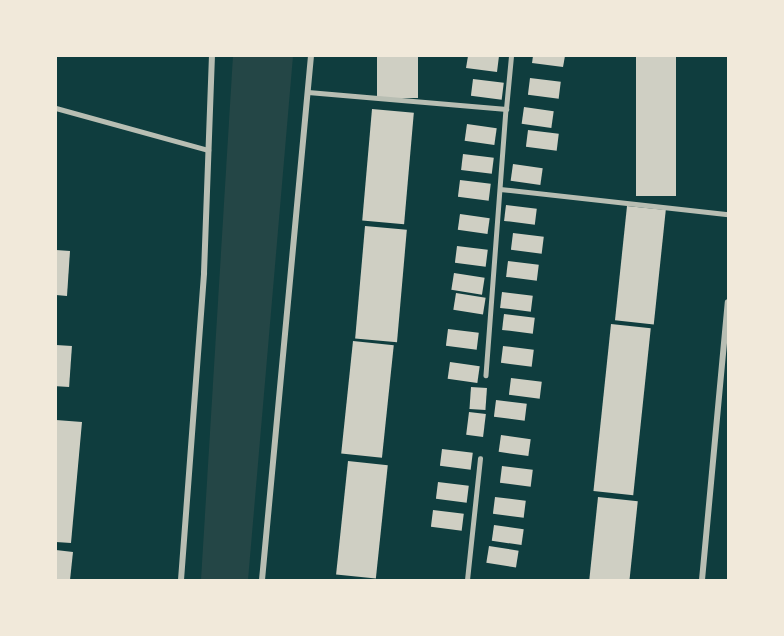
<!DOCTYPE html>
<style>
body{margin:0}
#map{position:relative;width:784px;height:636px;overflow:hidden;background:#0f3d3e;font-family:Ubuntu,sans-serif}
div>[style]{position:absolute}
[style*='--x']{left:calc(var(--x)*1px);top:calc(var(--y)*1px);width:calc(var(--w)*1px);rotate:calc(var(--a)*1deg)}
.green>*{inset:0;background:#244646}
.building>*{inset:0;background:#cfcfc3;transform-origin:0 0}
.service>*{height:4.5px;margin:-2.25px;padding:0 2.25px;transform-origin:2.25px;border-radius:2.25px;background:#b8beb3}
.minor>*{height:6px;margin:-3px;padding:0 3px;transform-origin:3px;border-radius:3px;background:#b8beb3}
span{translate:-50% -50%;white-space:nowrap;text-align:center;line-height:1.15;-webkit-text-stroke:6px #f1e9da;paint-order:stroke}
.frame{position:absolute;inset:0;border:57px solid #f1e9da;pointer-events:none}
</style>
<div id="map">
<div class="green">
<i style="clip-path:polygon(233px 56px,293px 56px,248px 580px,201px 580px)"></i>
</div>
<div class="building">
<i style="left:377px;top:56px;width:41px;height:42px"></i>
<i style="clip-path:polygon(468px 56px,499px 56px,497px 72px,466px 68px)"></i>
<i style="clip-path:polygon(533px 56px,565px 56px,563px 67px,532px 63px)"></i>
<i style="left:636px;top:56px;width:40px;height:140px"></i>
<i style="left:530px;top:78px;width:31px;height:17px;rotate:7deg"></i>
<i style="left:473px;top:79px;width:31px;height:17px;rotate:7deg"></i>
<i style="left:524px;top:107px;width:30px;height:17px;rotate:8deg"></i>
<i style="left:372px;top:109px;width:42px;height:112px;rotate:5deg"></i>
<i style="left:467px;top:124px;width:30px;height:17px;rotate:8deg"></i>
<i style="left:528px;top:130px;width:31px;height:17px;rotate:7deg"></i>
<i style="left:463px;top:154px;width:31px;height:16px;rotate:7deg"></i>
<i style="left:513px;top:164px;width:30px;height:17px;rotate:8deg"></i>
<i style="left:460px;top:180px;width:31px;height:17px;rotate:7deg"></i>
<i style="left:506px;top:205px;width:31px;height:16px;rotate:7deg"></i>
<i style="left:627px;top:206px;width:39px;height:115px;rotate:6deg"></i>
<i style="left:460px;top:214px;width:30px;height:16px;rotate:8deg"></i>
<i style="left:365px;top:226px;width:42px;height:113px;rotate:5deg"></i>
<i style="left:513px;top:233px;width:31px;height:17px;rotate:7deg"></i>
<i style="left:457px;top:246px;width:31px;height:17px;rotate:7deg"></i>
<i style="clip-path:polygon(56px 250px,70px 251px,67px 296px,56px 295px)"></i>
<i style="left:508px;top:261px;width:31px;height:16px;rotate:7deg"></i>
<i style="left:454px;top:273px;width:31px;height:17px;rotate:9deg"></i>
<i style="left:502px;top:292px;width:31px;height:16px;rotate:7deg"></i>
<i style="left:456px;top:293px;width:30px;height:17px;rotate:9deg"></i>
<i style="left:504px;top:314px;width:31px;height:16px;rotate:7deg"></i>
<i style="left:611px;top:324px;width:40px;height:168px;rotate:6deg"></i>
<i style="left:448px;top:329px;width:31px;height:17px;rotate:7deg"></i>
<i style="left:353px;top:341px;width:41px;height:113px;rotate:6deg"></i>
<i style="left:56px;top:345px;width:16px;height:41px;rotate:4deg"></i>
<i style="left:503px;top:346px;width:31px;height:17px;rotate:7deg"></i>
<i style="left:450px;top:362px;width:30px;height:17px;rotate:8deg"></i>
<i style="left:511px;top:378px;width:31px;height:17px;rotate:7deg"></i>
<i style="left:471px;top:387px;width:16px;height:22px;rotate:4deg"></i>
<i style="left:496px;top:400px;width:31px;height:17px;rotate:7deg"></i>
<i style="left:469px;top:412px;width:17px;height:23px;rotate:7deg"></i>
<i style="clip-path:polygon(56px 420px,82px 422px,71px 543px,56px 542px)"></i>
<i style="left:501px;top:435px;width:30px;height:17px;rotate:8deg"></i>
<i style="left:442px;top:449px;width:31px;height:17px;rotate:7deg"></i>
<i style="left:348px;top:461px;width:40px;height:114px;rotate:6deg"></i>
<i style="left:502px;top:466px;width:31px;height:17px;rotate:7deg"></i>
<i style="left:438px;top:482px;width:31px;height:17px;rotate:7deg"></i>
<i style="left:495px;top:497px;width:31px;height:17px;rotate:7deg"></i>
<i style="left:598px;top:497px;width:40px;height:83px;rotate:6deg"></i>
<i style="left:433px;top:510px;width:31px;height:17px;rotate:7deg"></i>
<i style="left:494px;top:525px;width:30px;height:16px;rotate:8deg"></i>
<i style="left:489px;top:546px;width:30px;height:17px;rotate:9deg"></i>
<i style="clip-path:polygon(56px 550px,73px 552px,70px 580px,56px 580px)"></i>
</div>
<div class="service">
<i style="--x:308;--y:92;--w:199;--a:4.9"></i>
<i style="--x:506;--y:109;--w:267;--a:94.3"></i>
<i style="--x:56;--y:108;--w:158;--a:15.4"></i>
<i style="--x:506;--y:109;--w:53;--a:-84.6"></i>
<i style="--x:500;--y:189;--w:229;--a:6.3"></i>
<i style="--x:467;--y:580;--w:122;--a:-83.9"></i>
</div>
<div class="minor">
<i style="--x:181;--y:580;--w:308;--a:-85.7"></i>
<i style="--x:204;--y:273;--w:217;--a:-87.9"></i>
<i style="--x:262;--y:580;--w:526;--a:-84.66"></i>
<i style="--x:702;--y:580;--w:279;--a:-84.7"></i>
</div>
<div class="frame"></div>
</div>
